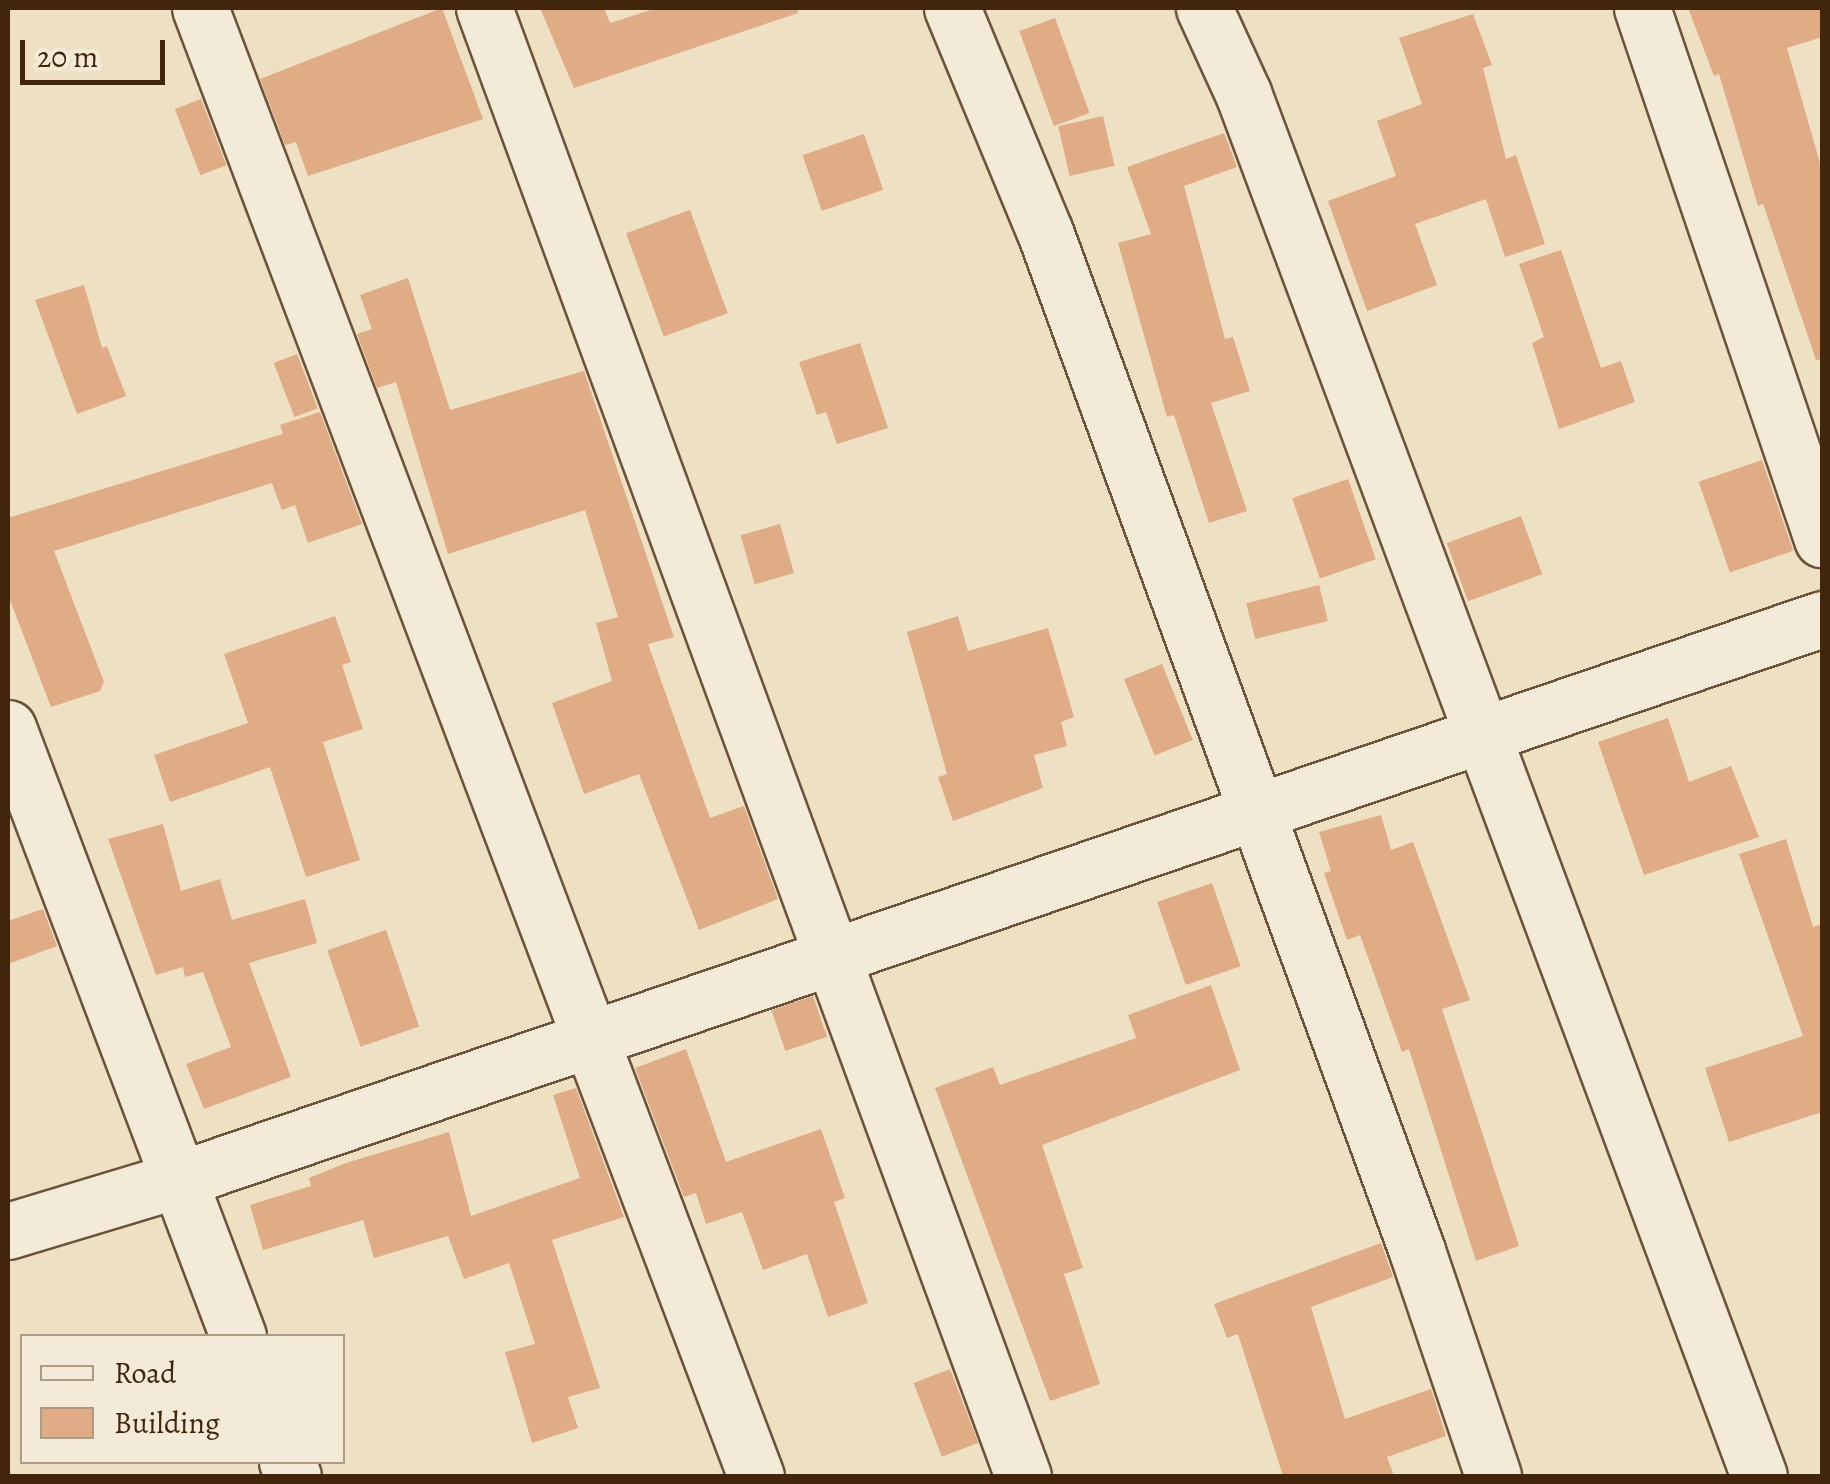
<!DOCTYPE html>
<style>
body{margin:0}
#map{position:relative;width:1830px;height:1484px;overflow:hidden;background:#ede0c3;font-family:Alegreya,serif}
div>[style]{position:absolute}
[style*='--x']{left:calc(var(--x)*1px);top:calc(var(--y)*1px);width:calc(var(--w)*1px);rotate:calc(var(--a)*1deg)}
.building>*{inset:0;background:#dfac85;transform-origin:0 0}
.roads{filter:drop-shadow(2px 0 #6c543a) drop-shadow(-2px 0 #6c543a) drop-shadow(0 2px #6c543a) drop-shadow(0 -2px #6c543a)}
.street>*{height:55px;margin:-27.5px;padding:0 27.5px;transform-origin:27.5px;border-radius:27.5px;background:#f3ebd8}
span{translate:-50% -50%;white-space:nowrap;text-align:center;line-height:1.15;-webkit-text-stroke:8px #f3ebd8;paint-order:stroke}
.frame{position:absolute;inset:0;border:10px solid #41260c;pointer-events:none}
.legend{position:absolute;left:20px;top:1334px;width:325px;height:130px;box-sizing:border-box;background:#f3ebd8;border:2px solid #ac9c86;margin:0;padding:12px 18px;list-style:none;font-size:30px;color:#41260c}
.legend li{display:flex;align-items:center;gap:20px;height:50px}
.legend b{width:50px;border:2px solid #ac9c86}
.scale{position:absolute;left:20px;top:40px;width:145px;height:45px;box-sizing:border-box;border:5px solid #41260c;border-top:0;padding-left:12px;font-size:30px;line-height:35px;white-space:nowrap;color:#41260c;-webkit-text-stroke:8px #f3ebd8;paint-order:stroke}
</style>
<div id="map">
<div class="building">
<i style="clip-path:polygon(442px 8px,483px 119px,308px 176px,296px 142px,285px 145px,260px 79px)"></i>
<i style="clip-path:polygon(540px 8px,604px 8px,610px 23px,657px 8px,797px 8px,798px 13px,574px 88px)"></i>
<i style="clip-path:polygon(1688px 8px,1822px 8px,1822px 37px,1787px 48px,1822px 170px,1822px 359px,1816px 360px,1763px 204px,1758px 206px,1719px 74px,1714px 76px)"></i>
<i style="clip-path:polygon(1473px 14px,1492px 65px,1483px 68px,1506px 159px,1516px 155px,1545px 244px,1505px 257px,1486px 199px,1415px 224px,1437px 285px,1367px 311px,1328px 201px,1396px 176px,1377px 121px,1422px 104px,1399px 38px)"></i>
<i style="left:1055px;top:18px;width:101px;height:38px;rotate:70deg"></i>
<i style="left:201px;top:99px;width:71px;height:28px;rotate:69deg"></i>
<i style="left:1103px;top:116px;width:51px;height:46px;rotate:77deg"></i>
<i style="clip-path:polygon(1224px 133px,1237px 167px,1184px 186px,1225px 339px,1233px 337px,1250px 391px,1211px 403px,1247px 511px,1209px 523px,1174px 415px,1167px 417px,1118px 243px,1151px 234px,1127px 167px)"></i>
<i style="left:864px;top:134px;width:59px;height:65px;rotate:71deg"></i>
<i style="left:690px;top:210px;width:110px;height:68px;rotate:70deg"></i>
<i style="clip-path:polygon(1561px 250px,1601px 368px,1621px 361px,1635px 402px,1559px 429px,1532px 343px,1544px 337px,1519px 264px)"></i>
<i style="clip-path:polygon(408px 278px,450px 410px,584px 371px,674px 637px,648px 644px,710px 818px,744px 806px,778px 899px,699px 930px,639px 774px,584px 794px,552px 703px,612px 681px,596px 623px,618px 617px,585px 510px,448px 554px,396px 382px,377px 388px,357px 334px,372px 329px,360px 295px)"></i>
<i style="clip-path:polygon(84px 285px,102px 348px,107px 346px,126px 396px,77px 414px,35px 300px)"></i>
<i style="clip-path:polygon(860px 343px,888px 428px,837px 444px,826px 412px,817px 415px,799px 362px)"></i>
<i style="left:297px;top:354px;width:58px;height:25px;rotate:69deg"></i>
<i style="clip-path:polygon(320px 412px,362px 524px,308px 543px,295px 505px,282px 510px,272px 483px,54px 551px,104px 682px,100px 691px,51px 707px,8px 595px,8px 518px,283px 434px,280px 425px)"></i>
<i style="left:1762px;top:460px;width:96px;height:67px;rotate:71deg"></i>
<i style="left:1348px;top:479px;width:85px;height:59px;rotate:71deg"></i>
<i style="left:1521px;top:516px;width:62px;height:79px;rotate:70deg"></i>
<i style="left:780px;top:524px;width:51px;height:41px;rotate:74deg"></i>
<i style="left:1319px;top:585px;width:37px;height:75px;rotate:76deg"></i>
<i style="clip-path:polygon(335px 616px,351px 662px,342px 665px,363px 729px,323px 742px,360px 860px,306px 877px,270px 767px,170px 802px,154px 755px,248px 723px,224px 654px)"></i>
<i style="clip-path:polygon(958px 616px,968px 651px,1048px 628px,1074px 717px,1061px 722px,1067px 746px,1034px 755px,1043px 788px,953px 821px,938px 777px,947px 774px,907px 632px)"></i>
<i style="left:1162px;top:664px;width:82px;height:41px;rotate:68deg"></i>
<i style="clip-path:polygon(1668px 718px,1689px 782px,1731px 766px,1759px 837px,1644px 875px,1598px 742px)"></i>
<i style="clip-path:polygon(1381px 815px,1391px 850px,1413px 842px,1470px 1000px,1442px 1009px,1519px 1246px,1476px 1261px,1409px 1049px,1402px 1052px,1360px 935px,1347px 940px,1324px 873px,1331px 871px,1319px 832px)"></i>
<i style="clip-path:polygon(163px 824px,181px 891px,220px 879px,232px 920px,305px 899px,317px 943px,249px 963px,291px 1077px,204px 1109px,186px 1064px,231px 1047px,203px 972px,185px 977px,183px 967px,156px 975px,108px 839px)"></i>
<i style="clip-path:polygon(1786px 839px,1813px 927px,1822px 924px,1822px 1112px,1729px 1142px,1705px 1068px,1803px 1036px,1739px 854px)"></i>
<i style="left:1212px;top:883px;width:88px;height:58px;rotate:71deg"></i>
<i style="clip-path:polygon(43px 909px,57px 946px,8px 964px,8px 921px)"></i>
<i style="left:386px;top:930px;width:102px;height:62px;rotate:71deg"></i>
<i style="clip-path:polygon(1211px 985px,1240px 1070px,1042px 1145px,1083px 1268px,1064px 1274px,1100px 1384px,1050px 1401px,935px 1088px,993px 1067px,1000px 1085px,1136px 1038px,1128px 1015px)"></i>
<i style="left:813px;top:996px;width:43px;height:44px;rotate:71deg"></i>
<i style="clip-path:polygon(686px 1049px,726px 1162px,821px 1129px,845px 1198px,834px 1202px,868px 1303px,828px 1317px,807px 1254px,763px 1270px,742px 1212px,706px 1224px,696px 1193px,684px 1197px,635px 1068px)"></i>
<i style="clip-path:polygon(576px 1088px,624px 1217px,552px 1240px,600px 1388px,568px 1397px,578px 1428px,532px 1443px,505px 1352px,535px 1344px,509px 1263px,464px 1279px,448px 1236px,374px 1258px,363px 1220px,263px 1250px,250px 1205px,311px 1186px,309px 1178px,346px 1163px,449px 1132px,471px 1216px,580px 1178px,553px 1095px)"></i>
<i style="clip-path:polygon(1381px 1243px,1393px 1277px,1311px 1307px,1345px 1419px,1431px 1389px,1446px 1436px,1387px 1457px,1394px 1476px,1283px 1476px,1238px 1334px,1227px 1338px,1214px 1304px)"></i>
<i style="left:950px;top:1369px;width:79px;height:39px;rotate:69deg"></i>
</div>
<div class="roads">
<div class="street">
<i style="--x:200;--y:8;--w:1570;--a:69.26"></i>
<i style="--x:484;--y:8;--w:1564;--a:69.84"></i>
<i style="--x:952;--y:8;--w:243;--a:67.5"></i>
<i style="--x:1045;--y:232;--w:1085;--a:69.94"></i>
<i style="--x:1417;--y:1251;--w:237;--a:71.3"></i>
<i style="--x:1204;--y:8;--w:94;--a:65.4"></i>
<i style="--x:1243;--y:93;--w:1476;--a:69.54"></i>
<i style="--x:1642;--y:8;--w:561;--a:71.27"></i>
<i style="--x:8;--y:728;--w:650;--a:69.28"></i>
<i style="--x:8;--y:1231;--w:177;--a:-16.8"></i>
<i style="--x:177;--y:1180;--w:1738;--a:-18.83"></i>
<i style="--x:287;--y:1462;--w:15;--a:67"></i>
</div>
</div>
<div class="frame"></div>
<ul class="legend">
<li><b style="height:12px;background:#f3ebd8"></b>Road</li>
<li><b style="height:28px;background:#dfac85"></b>Building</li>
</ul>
<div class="scale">20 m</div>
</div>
